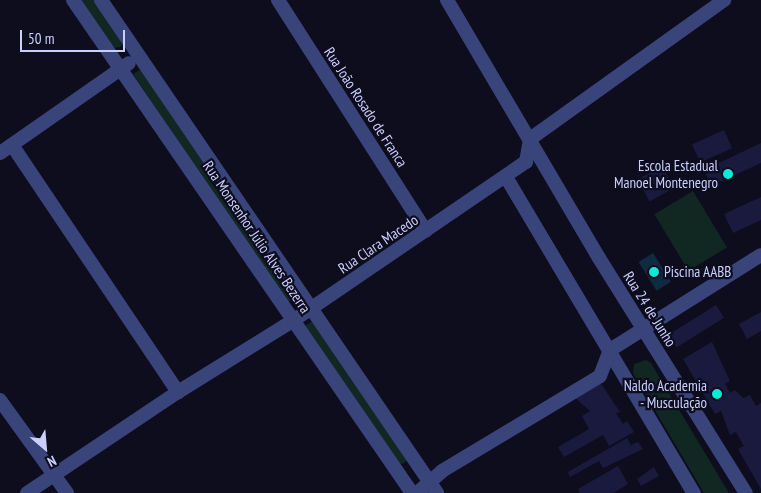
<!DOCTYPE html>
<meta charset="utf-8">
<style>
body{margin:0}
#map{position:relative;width:761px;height:493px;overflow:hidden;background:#0d0d1e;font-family:"PT Sans Narrow",sans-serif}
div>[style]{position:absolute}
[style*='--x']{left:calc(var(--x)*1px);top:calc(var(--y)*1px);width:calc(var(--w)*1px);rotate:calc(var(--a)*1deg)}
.green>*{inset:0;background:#102722;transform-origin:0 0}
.water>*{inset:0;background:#0e2b41;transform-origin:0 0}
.building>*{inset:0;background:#1a1a3e;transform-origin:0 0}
.minor>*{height:14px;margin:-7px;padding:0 7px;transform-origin:7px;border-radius:7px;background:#39447b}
.dots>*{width:14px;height:14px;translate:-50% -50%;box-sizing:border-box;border:2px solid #0d0d1e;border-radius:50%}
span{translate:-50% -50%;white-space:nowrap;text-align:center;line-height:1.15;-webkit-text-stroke:4.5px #0d0d1e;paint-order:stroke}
.street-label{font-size:15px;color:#cbcffd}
.poi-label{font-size:15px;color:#cbcffd}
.right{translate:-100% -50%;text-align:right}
.left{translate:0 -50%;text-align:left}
.north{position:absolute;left:20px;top:423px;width:50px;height:50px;-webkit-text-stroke:4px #0d0d1e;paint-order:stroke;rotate:153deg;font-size:14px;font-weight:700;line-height:20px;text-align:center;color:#cbcffd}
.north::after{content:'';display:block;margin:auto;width:18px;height:22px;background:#cbcffd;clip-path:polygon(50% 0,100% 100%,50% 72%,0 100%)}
.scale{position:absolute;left:20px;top:30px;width:105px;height:22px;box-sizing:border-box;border:2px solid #cbcffd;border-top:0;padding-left:6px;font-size:15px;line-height:18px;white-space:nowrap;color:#cbcffd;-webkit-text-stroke:4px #0d0d1e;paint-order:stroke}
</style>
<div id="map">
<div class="green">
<i style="clip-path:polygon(81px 0,95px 0,123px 44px,121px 47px,113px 48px)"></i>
<i style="clip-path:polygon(141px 69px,296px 297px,294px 300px,286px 302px,133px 74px)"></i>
<i style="left:693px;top:191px;width:66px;height:45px;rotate:59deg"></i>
<i style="clip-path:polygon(312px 321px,407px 460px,404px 463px,400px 464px,305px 326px)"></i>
<i style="clip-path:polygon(646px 360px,651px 363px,729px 493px,704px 493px,633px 373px,634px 364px)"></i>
</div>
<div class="water">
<i style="left:653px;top:253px;width:34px;height:17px;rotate:58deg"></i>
</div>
<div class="building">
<i style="left:724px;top:130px;width:20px;height:35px;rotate:66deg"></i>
<i style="clip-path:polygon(761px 143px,761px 163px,711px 186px,704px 170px)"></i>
<i style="left:662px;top:166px;width:25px;height:28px;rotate:61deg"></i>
<i style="clip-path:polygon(761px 197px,761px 220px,733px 233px,724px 214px)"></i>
<i style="left:716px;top:305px;width:15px;height:56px;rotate:58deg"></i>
<i style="clip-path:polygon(761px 312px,761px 331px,747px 339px,739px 324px)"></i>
<i style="clip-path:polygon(712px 342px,730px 381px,725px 384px,730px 393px,735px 390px,743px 398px,750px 395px,756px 406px,761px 403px,761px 489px,738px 449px,744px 446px,736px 432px,730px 435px,721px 411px,715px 414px,683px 359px)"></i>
<i style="clip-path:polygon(600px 382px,620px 412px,616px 413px,623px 424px,627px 421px,634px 432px,609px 446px,603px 435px,564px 457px,558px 447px,589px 429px,582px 416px,590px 411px,574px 397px)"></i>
<i style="clip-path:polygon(627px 438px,631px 445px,638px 442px,643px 449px,603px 468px,599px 461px,570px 477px,568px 472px)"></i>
<i style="clip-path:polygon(618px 466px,628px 484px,613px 493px,580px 493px,578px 489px)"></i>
<i style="clip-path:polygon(654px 467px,659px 476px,641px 486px,637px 479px)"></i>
</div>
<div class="minor">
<i style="--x:73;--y:0;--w:598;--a:55.49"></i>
<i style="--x:101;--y:0;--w:597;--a:55.72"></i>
<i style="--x:278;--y:0;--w:274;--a:57.4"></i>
<i style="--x:447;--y:0;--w:299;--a:59.5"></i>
<i style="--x:599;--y:258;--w:277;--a:58"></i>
<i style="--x:12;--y:145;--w:298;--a:56.1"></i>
<i style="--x:0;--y:153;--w:157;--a:-34.9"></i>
<i style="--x:506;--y:177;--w:368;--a:59.3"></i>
<i style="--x:0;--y:400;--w:115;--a:54.2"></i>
<i style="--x:27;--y:493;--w:182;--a:-33.8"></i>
<i style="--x:178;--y:392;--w:137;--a:-31.8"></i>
<i style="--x:294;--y:320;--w:281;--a:-34.3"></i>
<i style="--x:526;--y:162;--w:23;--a:-80"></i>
<i style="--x:530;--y:139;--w:239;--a:-35.6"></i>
<i style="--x:417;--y:493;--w:33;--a:-41"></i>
<i style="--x:442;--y:471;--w:184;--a:-31"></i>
<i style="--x:600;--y:376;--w:28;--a:-69"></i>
<i style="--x:610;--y:350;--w:178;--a:-32.2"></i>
</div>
<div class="dots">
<i style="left:728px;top:174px;background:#09ebd6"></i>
<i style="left:654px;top:272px;background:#09ebd6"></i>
<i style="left:717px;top:394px;background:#09ebd6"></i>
</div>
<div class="street-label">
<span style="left:366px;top:107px;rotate:57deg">Rua João Rosado de Franca</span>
<span style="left:257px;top:237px;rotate:56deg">Rua Monsenhor Júlio Alves Bezerra</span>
<span style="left:378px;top:244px;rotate:-34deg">Rua Clara Macedo</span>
<span style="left:650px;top:309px;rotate:58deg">Rua 24 de Junho</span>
</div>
<div class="poi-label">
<span class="right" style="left:718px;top:174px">Escola Estadual<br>Manoel Montenegro</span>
<span class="left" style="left:664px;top:272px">Piscina AABB</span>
<span class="right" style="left:707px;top:394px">Naldo Academia<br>- Musculação</span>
</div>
<div class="north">N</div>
<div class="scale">50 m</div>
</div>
